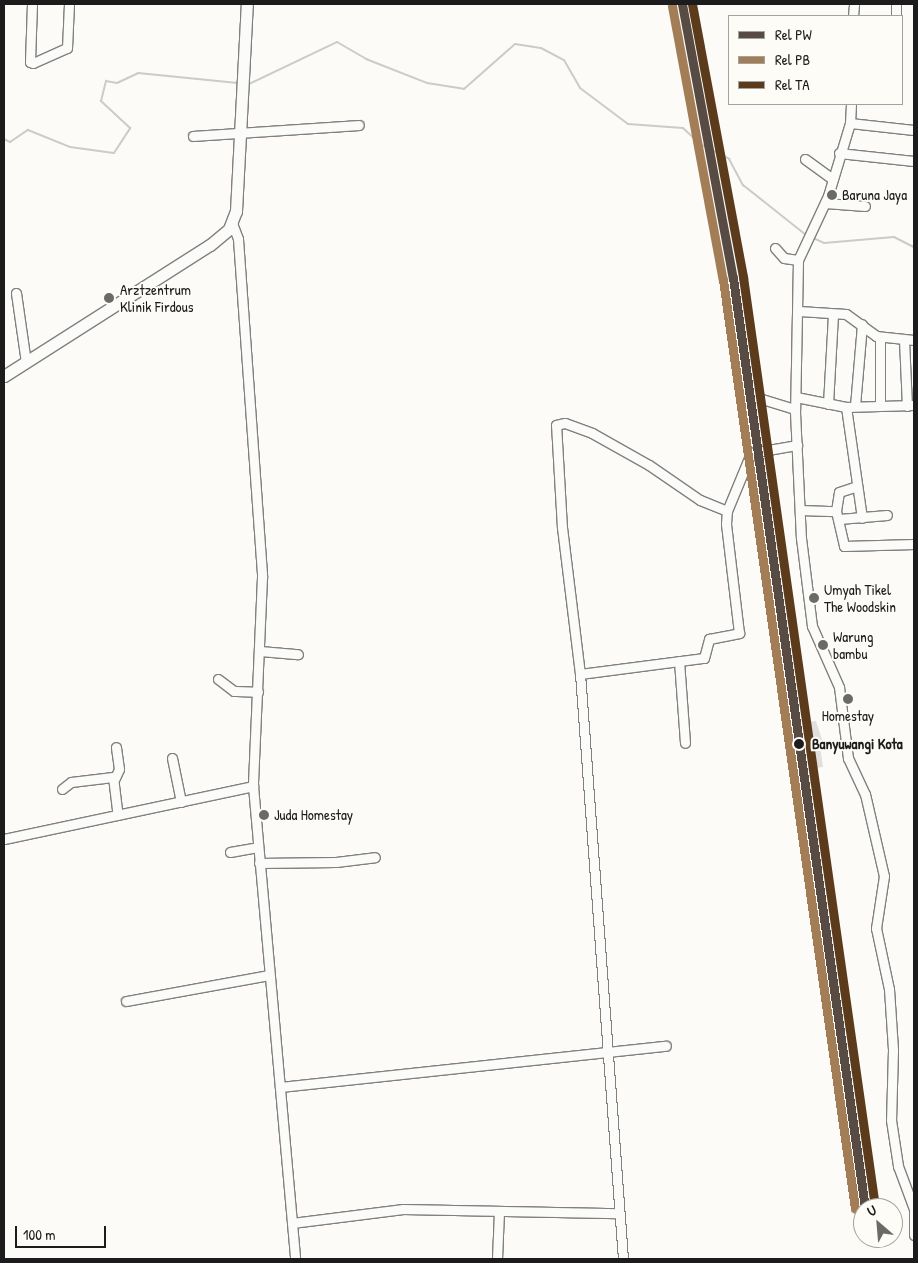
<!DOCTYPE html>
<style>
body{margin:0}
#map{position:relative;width:918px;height:1263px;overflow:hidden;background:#fcfbf8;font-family:"Patrick Hand",sans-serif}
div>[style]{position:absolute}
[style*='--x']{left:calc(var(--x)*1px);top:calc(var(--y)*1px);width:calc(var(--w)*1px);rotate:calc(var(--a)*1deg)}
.stream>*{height:2px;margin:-1px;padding:0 1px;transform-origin:1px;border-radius:1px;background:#cccbc7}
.building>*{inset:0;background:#e1e0de}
.roads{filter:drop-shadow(1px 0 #81807f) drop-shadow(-1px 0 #81807f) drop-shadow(0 1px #81807f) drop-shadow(0 -1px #81807f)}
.minor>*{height:9px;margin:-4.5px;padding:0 4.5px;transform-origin:4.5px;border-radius:4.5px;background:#fbfbf9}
.major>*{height:11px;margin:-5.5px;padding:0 5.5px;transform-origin:5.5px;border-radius:5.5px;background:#fbfbf9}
.rail-1>*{height:9px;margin:-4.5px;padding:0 4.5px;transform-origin:4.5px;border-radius:4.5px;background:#574b43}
.rail-2>*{height:9px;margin:-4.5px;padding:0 4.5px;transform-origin:4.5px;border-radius:4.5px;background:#a27d56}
.rail-3>*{height:9px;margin:-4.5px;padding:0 4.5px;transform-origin:4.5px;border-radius:4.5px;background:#5b3b1b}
.dots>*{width:14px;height:14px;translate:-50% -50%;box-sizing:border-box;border:2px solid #fdfcf7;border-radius:50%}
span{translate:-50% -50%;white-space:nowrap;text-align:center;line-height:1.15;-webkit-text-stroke:4px #fdfcf7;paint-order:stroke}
.poi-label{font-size:15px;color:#1c1c1c}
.left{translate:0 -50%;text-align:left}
.stop-label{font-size:15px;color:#1c1c1c;font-weight:700}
.frame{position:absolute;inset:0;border:5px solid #1c1c1c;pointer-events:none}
.legend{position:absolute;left:728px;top:15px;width:175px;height:90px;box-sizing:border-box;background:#fdfcf7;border:1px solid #a3a29f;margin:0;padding:6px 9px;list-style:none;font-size:15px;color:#1c1c1c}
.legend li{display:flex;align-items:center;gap:10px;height:25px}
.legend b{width:25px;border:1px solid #a3a29f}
.north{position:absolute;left:853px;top:1198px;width:50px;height:50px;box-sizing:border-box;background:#fdfcf7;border:1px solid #a3a29f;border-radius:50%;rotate:333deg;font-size:14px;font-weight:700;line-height:20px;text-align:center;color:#1c1c1c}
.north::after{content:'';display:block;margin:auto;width:18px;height:22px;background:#6a6a69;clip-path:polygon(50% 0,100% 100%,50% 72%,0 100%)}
.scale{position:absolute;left:15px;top:1226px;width:91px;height:22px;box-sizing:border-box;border:2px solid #1c1c1c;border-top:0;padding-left:6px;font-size:15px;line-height:18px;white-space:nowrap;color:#1c1c1c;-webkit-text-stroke:4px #fdfcf7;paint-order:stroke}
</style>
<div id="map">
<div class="stream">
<i style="--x:247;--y:85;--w:100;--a:-25.5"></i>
<i style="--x:337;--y:42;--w:34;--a:30"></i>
<i style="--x:366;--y:59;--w:66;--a:21.5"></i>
<i style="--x:427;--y:83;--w:37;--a:9"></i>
<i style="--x:464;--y:89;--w:68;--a:-41.4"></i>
<i style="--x:515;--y:44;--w:26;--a:9"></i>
<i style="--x:541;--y:48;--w:26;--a:28"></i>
<i style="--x:564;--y:60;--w:32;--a:60"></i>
<i style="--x:580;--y:88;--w:60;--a:36.9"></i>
<i style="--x:628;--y:124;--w:55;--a:4.2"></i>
<i style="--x:683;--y:128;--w:23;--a:43"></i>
<i style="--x:700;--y:144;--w:33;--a:27"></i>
<i style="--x:729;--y:159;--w:30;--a:62"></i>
<i style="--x:743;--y:185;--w:80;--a:38.4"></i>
<i style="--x:4;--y:139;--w:7;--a:27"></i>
<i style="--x:10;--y:142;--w:22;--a:-34"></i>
<i style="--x:28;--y:130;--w:45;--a:22"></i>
<i style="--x:70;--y:147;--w:44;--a:7.8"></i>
<i style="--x:114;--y:153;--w:30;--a:-57"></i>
<i style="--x:130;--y:128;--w:40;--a:-137"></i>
<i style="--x:101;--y:101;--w:21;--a:-76"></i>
<i style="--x:106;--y:81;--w:11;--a:10"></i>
<i style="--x:117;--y:83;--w:23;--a:-25"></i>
<i style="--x:138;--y:73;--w:100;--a:5.7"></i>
<i style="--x:813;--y:238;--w:12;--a:24"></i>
<i style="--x:824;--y:243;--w:70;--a:-4.9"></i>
<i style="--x:894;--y:237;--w:22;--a:27"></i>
</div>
<div class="building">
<i style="clip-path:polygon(816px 721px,824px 746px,820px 746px,823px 767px,815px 768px,807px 739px,810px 738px,808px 722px)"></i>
</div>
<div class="roads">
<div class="minor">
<i style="--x:32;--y:4;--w:58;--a:92"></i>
<i style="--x:30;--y:62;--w:3;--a:18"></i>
<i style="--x:33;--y:63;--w:37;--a:-24"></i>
<i style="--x:67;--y:48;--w:44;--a:-87.4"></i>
<i style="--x:853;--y:16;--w:12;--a:-85"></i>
<i style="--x:896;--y:16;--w:12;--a:-90"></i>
<i style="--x:851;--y:104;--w:19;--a:93"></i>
<i style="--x:850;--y:123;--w:76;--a:106.8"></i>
<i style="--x:828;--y:196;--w:71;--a:115.1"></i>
<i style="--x:798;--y:260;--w:152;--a:91.1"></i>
<i style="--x:795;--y:412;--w:126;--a:87.3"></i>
<i style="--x:801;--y:538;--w:89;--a:82.9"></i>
<i style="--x:812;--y:626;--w:67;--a:66.1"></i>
<i style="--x:839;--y:687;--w:72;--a:82.8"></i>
<i style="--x:848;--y:758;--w:40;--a:65"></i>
<i style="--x:865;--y:794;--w:84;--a:77"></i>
<i style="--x:884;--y:876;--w:53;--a:98.7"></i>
<i style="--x:876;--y:928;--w:62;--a:78"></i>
<i style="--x:889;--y:989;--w:61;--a:86.2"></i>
<i style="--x:893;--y:1050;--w:70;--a:91.6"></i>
<i style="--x:891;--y:1120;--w:47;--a:81.3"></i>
<i style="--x:898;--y:1166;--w:46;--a:69.6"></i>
<i style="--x:850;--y:123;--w:64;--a:6.2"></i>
<i style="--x:193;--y:136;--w:166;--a:-3.8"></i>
<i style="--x:839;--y:153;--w:75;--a:6.1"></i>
<i style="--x:805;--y:159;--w:34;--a:36"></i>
<i style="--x:825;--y:203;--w:40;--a:4.3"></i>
<i style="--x:232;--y:223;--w:17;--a:69"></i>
<i style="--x:238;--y:239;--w:339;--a:85.9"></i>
<i style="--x:262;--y:577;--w:209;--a:92.5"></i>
<i style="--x:253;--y:786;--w:475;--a:84.9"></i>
<i style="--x:775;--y:248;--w:13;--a:48"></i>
<i style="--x:784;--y:258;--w:14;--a:8"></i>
<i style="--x:16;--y:293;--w:70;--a:81.8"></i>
<i style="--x:799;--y:311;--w:47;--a:3.7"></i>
<i style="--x:846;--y:314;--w:37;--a:36"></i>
<i style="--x:876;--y:336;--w:38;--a:6"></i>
<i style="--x:880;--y:337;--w:69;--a:90"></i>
<i style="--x:904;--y:340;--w:66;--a:87.4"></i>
<i style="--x:796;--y:397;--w:51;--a:11.3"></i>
<i style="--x:846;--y:407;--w:68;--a:-1.7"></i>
<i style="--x:762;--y:399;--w:34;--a:17"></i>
<i style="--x:828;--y:404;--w:90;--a:-86.8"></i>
<i style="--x:855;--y:406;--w:82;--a:-85.1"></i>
<i style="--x:846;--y:407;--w:112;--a:81.8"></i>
<i style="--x:800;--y:510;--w:36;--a:2"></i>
<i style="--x:836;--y:511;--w:36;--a:77"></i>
<i style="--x:844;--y:546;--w:70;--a:-1.6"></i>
<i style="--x:836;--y:511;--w:19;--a:-81"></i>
<i style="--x:839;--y:492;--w:19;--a:-18"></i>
<i style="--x:839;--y:519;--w:48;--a:-4.8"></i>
<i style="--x:260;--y:651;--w:38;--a:5"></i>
<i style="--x:679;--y:661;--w:82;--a:85.8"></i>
<i style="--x:580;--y:674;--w:125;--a:-7.4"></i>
<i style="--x:704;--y:658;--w:20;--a:-75"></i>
<i style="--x:709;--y:639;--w:31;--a:-11"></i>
<i style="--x:739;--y:633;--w:110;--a:-96.8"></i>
<i style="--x:726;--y:524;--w:13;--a:-86"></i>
<i style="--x:727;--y:511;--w:63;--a:-67.5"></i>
<i style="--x:751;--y:453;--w:47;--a:-9.9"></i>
<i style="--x:218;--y:679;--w:20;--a:37"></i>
<i style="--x:234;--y:691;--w:24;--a:2"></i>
<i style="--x:172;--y:758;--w:45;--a:78.4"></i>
<i style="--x:115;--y:778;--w:10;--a:-66"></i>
<i style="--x:119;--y:769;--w:22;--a:-98"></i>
<i style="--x:62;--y:789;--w:11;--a:-38"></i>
<i style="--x:71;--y:782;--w:42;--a:-6.8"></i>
<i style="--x:113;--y:777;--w:38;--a:83"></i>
<i style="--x:4;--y:839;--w:255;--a:-12"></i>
<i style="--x:230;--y:852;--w:28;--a:-10"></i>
<i style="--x:259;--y:863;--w:77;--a:-0.7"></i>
<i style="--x:336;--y:862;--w:39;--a:-7"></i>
<i style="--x:126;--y:1001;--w:145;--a:-10.3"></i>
<i style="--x:280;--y:1087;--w:388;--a:-6.1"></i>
<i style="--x:914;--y:1212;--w:23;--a:90"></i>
<i style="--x:292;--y:1223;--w:112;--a:-7.2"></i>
<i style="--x:403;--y:1209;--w:216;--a:1.1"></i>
<i style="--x:497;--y:1259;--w:47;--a:-87.6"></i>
<i style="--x:623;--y:1259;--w:587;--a:-94.2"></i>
<i style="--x:580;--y:674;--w:147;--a:-97"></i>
<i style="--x:562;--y:528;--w:103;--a:-93.3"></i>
<i style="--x:556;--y:425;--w:9;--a:-13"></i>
<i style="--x:565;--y:423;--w:29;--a:20"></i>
<i style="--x:592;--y:433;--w:65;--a:29.3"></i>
<i style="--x:649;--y:465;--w:62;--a:34.5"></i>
<i style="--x:700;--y:500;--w:29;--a:22"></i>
</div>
<div class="major">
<i style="--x:4;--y:376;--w:244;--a:-32.5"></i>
<i style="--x:210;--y:245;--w:25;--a:-40"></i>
<i style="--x:229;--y:229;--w:19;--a:-69"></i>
<i style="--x:236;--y:211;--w:207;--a:-87"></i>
</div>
</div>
<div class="rail-1">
<i style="--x:682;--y:4;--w:279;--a:79.5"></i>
<i style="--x:733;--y:278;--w:939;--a:81.92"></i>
</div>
<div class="rail-2">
<i style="--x:672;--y:6;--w:279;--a:79.5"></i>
<i style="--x:723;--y:280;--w:938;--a:81.91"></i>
</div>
<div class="rail-3">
<i style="--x:692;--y:4;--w:278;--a:79.4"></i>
<i style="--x:743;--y:277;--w:939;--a:81.92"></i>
</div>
<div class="dots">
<i style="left:832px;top:195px;background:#6a6a69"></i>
<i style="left:109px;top:298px;background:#6a6a69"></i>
<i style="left:814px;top:598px;background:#6a6a69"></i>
<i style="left:823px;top:645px;background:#6a6a69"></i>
<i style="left:848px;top:699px;background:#6a6a69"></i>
<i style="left:799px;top:744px;background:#1c1c1c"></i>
<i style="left:264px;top:815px;background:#6a6a69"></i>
</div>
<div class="poi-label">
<span class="left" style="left:842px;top:195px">Baruna Jaya</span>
<span class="left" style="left:120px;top:298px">Arztzentrum<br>Klinik Firdous</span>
<span class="left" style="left:824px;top:598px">Umyah Tikel<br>The Woodskin</span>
<span class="left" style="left:833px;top:645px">Warung<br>bambu</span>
<span style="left:848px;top:716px">Homestay</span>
<span class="left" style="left:274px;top:815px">Juda Homestay</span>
</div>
<div class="stop-label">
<span class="left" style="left:812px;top:744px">Banyuwangi Kota</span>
</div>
<div class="frame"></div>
<ul class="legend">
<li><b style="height:6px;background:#574b43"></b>Rel PW</li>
<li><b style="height:6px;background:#a27d56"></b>Rel PB</li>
<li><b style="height:6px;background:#5b3b1b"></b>Rel TA</li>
</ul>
<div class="north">U</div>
<div class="scale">100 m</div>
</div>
